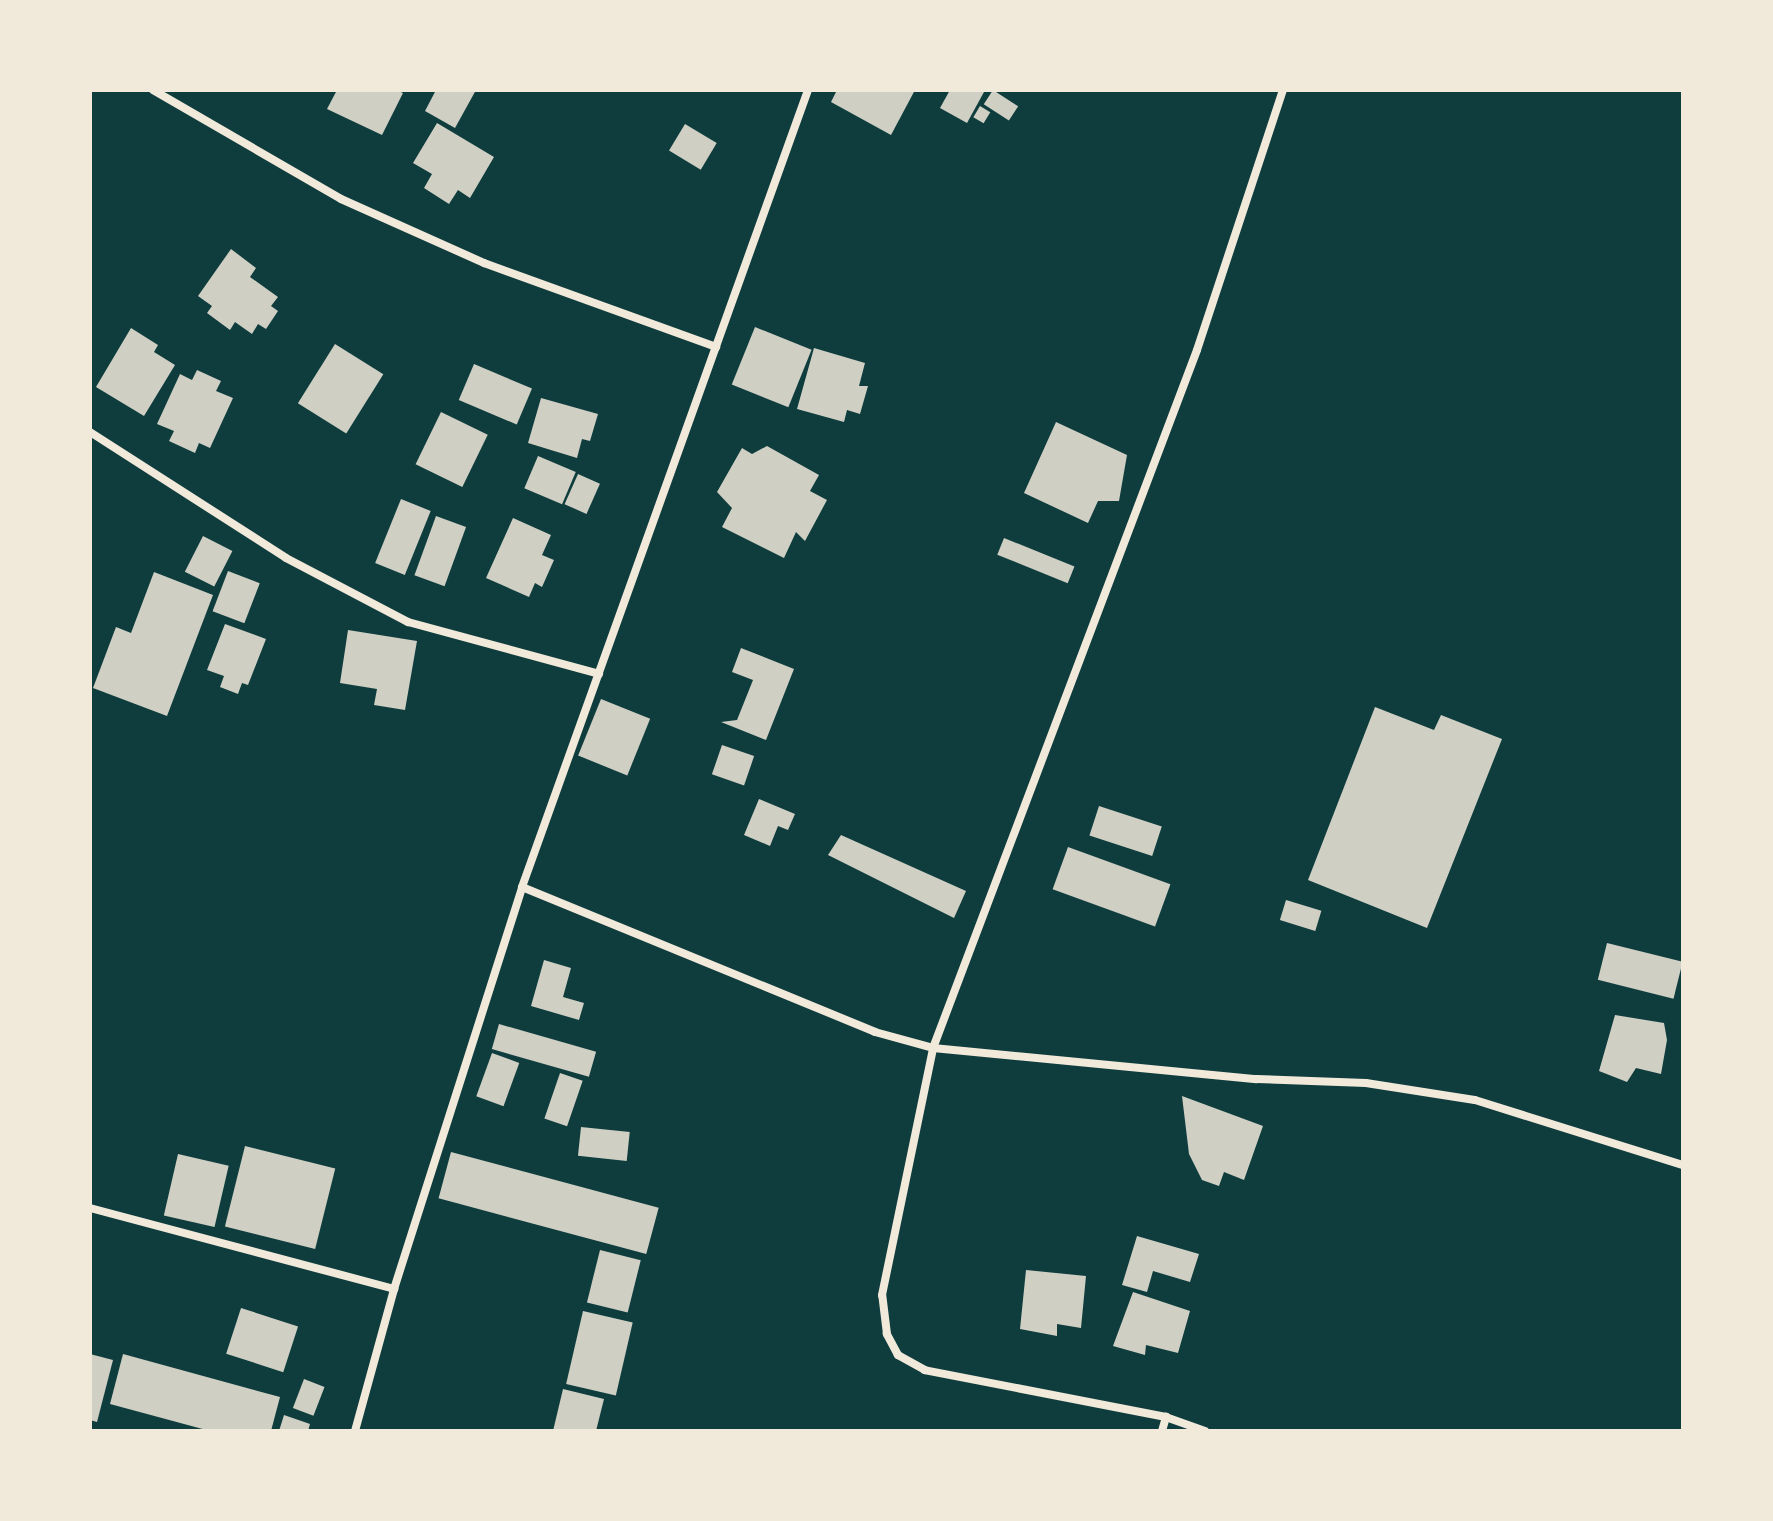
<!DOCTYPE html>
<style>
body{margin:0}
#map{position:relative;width:1773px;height:1521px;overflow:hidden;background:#0f3d3e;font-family:"Source Serif 4",serif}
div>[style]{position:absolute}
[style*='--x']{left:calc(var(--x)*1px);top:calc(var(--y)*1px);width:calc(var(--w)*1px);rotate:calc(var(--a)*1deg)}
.building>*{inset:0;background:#cfcfc3;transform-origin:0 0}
.minor>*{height:8px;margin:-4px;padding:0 4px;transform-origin:4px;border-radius:4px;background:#f1e9da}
span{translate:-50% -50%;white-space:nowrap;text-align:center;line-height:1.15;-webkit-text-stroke:8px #f1e9da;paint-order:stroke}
.frame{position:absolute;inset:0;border:92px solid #f1e9da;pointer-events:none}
</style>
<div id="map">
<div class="building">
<i style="clip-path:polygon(337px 90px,396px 90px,403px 93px,382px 135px,327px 109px)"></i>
<i style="clip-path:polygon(436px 90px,476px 90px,455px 128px,425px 111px)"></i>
<i style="clip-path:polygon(837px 90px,915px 90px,891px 135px,831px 102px)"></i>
<i style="clip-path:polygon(950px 90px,984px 92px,967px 123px,940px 108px)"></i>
<i style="left:993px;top:90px;width:30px;height:17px;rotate:33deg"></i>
<i style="left:980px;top:106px;width:12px;height:13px;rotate:31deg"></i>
<i style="clip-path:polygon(437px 123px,494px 157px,470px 198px,458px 190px,449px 204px,424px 188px,432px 174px,413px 163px)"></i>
<i style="left:685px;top:124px;width:37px;height:31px;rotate:31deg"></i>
<i style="clip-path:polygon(231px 249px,256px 268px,250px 277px,278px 297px,271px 306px,278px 311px,266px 329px,258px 324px,252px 334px,235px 322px,230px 330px,207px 313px,212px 306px,198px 296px)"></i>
<i style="left:755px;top:327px;width:61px;height:62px;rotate:22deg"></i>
<i style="clip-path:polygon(131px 328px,158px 345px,154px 352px,175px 365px,144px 416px,96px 387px)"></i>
<i style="left:335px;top:344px;width:57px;height:70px;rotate:32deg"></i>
<i style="clip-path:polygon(814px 348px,865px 363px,859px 386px,868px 386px,860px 414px,847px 410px,844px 422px,797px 409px)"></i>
<i style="left:474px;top:364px;width:63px;height:39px;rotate:23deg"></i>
<i style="clip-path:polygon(197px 370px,221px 381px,216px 391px,233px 398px,210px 448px,199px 443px,195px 453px,169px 441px,174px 431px,157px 424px,180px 374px,192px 380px)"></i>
<i style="clip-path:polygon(541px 398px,598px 414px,590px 441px,582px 439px,577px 458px,528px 443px)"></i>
<i style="left:441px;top:412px;width:52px;height:58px;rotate:26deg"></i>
<i style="clip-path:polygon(1056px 422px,1127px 455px,1119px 501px,1098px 501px,1088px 523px,1024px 493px)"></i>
<i style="clip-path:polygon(767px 446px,819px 475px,810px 491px,827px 500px,805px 541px,796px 532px,784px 558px,722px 527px,732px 508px,717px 492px,742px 448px,752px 454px)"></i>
<i style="left:538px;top:456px;width:41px;height:35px;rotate:23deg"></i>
<i style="left:578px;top:474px;width:24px;height:33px;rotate:24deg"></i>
<i style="left:401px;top:499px;width:32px;height:69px;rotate:22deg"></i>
<i style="left:436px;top:516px;width:32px;height:63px;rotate:20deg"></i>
<i style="clip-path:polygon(513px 518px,551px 535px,542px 555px,554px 560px,542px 587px,535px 583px,529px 597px,486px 578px)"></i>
<i style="left:203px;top:536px;width:33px;height:40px;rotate:27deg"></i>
<i style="left:1004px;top:538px;width:76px;height:18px;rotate:22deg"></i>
<i style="left:228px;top:571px;width:34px;height:43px;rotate:21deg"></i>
<i style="clip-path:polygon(154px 572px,213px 595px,167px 716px,93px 688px,116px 627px,131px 633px)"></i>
<i style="clip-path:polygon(225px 624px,266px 639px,248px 685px,242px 683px,238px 694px,220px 687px,224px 676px,207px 670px)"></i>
<i style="clip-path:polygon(348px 630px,417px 641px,405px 710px,374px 705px,377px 689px,340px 683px)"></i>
<i style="clip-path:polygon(741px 648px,794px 669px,766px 740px,721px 722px,737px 720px,753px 680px,732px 672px)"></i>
<i style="left:601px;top:699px;width:53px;height:61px;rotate:22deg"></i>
<i style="clip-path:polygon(1375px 707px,1434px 730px,1441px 715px,1502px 739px,1427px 928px,1308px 880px)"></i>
<i style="left:722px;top:745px;width:34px;height:31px;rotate:19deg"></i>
<i style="clip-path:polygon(759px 799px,795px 814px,788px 830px,778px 826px,770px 846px,744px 835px)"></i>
<i style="left:1099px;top:806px;width:66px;height:31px;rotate:18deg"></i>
<i style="clip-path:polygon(841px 835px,966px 891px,954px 918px,828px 855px)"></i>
<i style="left:1068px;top:847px;width:109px;height:45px;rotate:20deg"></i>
<i style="left:1286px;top:900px;width:37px;height:21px;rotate:17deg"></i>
<i style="left:1607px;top:943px;width:78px;height:38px;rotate:14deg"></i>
<i style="clip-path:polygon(544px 960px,571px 968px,563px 997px,584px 1003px,579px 1020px,531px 1006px)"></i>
<i style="clip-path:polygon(1615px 1015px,1664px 1023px,1667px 1040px,1661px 1074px,1636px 1068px,1627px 1082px,1599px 1071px)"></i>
<i style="left:499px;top:1024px;width:101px;height:26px;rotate:16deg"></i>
<i style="left:492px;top:1053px;width:29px;height:46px;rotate:20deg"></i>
<i style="left:560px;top:1073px;width:24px;height:48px;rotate:19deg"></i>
<i style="clip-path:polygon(1182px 1096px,1263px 1126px,1244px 1180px,1224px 1172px,1219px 1186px,1202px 1180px,1189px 1154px)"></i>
<i style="left:581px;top:1127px;width:49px;height:29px;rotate:6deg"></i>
<i style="left:245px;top:1146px;width:93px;height:83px;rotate:14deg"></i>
<i style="left:451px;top:1152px;width:215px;height:48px;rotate:15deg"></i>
<i style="left:178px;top:1154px;width:52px;height:63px;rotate:13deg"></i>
<i style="clip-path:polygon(1137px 1236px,1199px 1254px,1190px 1282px,1153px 1271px,1147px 1292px,1122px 1285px)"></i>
<i style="left:600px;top:1250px;width:42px;height:54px;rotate:14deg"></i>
<i style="clip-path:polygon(1026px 1270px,1086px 1276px,1081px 1328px,1057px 1324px,1057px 1336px,1020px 1329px)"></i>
<i style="clip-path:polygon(1133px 1292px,1190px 1311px,1178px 1353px,1146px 1345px,1145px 1355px,1113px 1346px)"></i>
<i style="left:241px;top:1308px;width:60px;height:48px;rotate:18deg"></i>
<i style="left:583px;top:1311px;width:51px;height:75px;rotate:13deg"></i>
<i style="clip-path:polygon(90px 1354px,113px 1360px,97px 1422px,90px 1420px)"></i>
<i style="clip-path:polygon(123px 1354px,280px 1397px,271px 1431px,210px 1431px,110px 1404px)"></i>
<i style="left:304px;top:1379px;width:22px;height:31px;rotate:21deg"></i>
<i style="clip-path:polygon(563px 1389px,604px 1399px,596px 1431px,553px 1431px)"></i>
<i style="clip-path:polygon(284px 1415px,310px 1424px,308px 1431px,279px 1431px)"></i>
</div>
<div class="minor">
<i style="--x:153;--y:90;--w:217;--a:30.1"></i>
<i style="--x:341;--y:199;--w:157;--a:24.1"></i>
<i style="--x:484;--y:263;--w:247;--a:19.9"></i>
<i style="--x:90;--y:432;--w:233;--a:32.7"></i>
<i style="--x:286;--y:558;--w:138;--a:27.7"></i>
<i style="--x:408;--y:622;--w:198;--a:15.2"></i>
<i style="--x:522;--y:887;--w:382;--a:22.3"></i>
<i style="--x:875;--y:1032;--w:60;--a:15.4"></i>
<i style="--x:933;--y:1048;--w:325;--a:5.5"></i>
<i style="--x:1257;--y:1079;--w:109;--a:2.1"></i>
<i style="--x:1366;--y:1083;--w:110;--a:8.9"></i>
<i style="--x:1475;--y:1100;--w:218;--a:17.4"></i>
<i style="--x:90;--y:1208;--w:315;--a:14.9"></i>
<i style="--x:355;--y:1431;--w:147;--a:-74.6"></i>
<i style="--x:394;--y:1289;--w:422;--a:-72.3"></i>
<i style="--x:522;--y:887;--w:847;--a:-70.26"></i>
<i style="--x:1162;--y:1431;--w:15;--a:-74"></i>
<i style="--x:1205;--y:1431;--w:41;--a:-160.3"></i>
<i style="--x:1166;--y:1417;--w:246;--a:-169"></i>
<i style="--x:925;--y:1370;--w:31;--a:-151"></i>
<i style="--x:898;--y:1355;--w:24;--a:-118"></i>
<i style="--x:887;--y:1334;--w:39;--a:-97"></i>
<i style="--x:882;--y:1295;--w:252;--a:-78.3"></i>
<i style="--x:933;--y:1048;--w:746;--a:-69.28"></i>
<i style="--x:1197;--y:350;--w:274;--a:-71.7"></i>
</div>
<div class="frame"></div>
</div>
